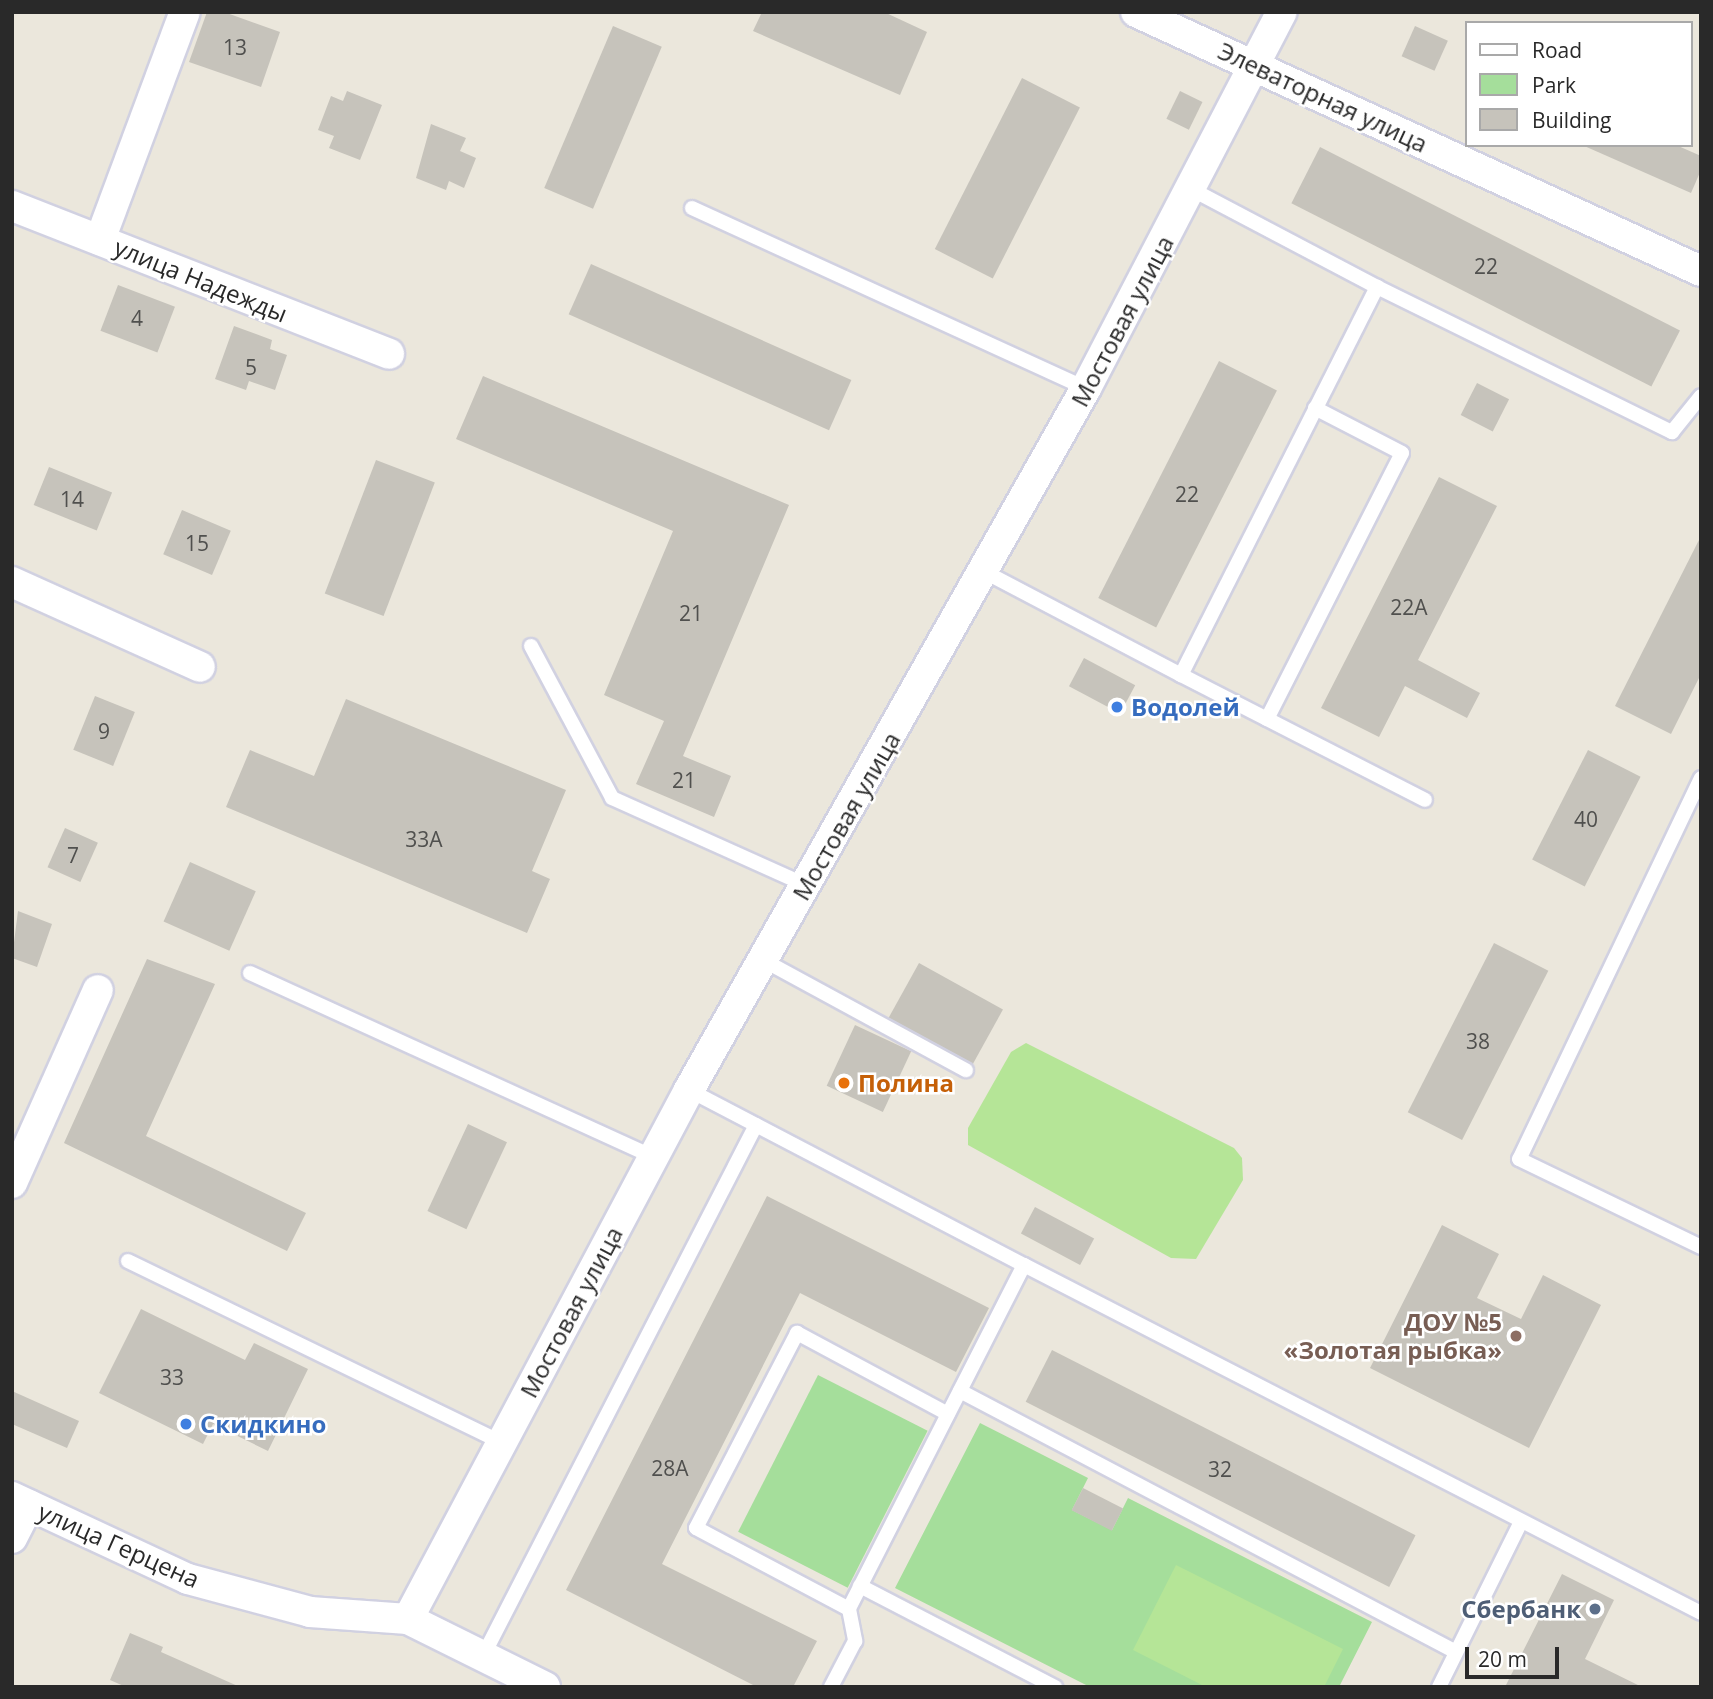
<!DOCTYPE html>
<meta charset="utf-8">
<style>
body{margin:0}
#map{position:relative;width:1713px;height:1699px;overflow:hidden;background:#ebe7dc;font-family:"Open Sans",sans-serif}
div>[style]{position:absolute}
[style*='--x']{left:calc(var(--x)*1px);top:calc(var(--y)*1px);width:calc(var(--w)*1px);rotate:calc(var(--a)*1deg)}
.green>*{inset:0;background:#a5de9b;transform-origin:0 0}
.pitch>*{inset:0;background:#b5e597}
.building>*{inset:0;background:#c6c3bb;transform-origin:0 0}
.roads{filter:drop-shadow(2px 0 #d1d1e1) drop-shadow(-2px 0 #d1d1e1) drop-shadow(0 2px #d1d1e1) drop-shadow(0 -2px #d1d1e1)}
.service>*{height:14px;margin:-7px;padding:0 7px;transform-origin:7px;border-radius:7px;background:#fff}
.minor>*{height:30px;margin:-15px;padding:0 15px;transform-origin:15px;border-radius:15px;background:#fff}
.dots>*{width:19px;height:19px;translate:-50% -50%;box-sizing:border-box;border:4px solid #fff;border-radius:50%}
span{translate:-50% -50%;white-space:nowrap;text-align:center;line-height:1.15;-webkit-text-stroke:5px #fff;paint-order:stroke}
.number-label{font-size:21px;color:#50504e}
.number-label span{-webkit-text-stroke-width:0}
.street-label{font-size:24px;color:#292929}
.shop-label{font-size:24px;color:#366cbe;font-weight:700}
.left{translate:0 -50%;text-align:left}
.food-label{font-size:24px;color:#c56008;font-weight:700}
.education-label{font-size:24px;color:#785e54;font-weight:700}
.right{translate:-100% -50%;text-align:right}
.service-label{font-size:24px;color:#4e5e75;font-weight:700}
.frame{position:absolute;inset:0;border:14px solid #292929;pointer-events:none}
.legend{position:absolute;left:1465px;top:21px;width:228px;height:126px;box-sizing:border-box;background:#fff;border:2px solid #a9a9a9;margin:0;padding:9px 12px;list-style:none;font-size:21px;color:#292929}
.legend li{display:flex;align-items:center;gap:14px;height:35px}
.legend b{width:35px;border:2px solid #a9a9a9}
.scale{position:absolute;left:1465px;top:1647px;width:94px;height:32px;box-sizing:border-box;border:4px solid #292929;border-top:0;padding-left:9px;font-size:21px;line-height:24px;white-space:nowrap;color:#292929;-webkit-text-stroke:5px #fff;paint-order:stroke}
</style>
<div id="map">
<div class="green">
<i style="left:818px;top:1375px;width:123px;height:176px;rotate:27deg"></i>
<i style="clip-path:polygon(980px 1423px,1088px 1478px,1072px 1510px,1112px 1530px,1128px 1498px,1372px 1622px,1339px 1687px,1090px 1687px,895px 1588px)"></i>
</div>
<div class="pitch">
<i style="clip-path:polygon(1026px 1043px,1234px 1148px,1242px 1158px,1243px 1180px,1196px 1259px,1171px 1258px,968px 1145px,968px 1128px,1011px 1052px)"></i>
<i style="clip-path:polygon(1176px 1565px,1343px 1649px,1324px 1687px,1206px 1687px,1133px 1650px)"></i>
</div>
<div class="building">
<i style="clip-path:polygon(207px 12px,224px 12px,280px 32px,261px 87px,189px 62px)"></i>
<i style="clip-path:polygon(762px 12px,884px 12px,927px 32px,900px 95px,753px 31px)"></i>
<i style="left:613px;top:26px;width:53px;height:176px;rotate:23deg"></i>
<i style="left:1415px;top:26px;width:36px;height:33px;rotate:24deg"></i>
<i style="left:1022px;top:78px;width:65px;height:192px;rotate:27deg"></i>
<i style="clip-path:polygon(347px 91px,382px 105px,360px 160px,329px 148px,334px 136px,318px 130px,331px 96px,343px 101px)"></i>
<i style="left:1180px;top:91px;width:25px;height:31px;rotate:26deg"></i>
<i style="clip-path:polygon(431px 124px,466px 138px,460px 151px,476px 158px,464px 188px,449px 181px,446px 190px,416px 178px)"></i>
<i style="clip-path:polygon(1582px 145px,1676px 145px,1701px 156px,1701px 170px,1691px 193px)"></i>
<i style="left:1320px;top:147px;width:404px;height:63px;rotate:27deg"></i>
<i style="left:591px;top:264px;width:285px;height:55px;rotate:24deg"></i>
<i style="left:118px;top:285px;width:61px;height:49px;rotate:21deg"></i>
<i style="clip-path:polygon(234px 326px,272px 340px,270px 349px,287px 355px,275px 390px,249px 381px,246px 390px,215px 379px)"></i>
<i style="left:1219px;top:361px;width:65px;height:266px;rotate:27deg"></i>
<i style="clip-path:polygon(483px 376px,789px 505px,683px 756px,731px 776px,714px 817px,636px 784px,664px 721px,604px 695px,673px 531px,456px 439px)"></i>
<i style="left:1477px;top:383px;width:36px;height:36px;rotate:27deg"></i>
<i style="left:376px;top:460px;width:63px;height:143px;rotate:21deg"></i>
<i style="left:49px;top:467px;width:68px;height:41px;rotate:22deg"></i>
<i style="clip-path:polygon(1439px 477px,1497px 506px,1418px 660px,1480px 693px,1467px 718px,1405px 686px,1379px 737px,1321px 708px)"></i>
<i style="left:182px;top:510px;width:53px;height:48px;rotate:23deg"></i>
<i style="clip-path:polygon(1701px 536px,1701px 674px,1671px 734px,1615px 706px)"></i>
<i style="left:1084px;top:658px;width:58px;height:32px;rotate:28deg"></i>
<i style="left:95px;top:696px;width:43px;height:58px;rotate:22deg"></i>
<i style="clip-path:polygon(346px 699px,566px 790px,532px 871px,550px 879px,527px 933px,226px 807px,250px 750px,314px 776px)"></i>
<i style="left:1588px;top:750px;width:59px;height:123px;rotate:27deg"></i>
<i style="left:65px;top:828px;width:36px;height:43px;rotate:24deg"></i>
<i style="left:190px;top:862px;width:72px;height:65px;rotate:24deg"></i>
<i style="clip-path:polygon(18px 911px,52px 924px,37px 967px,12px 958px)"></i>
<i style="left:1494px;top:943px;width:61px;height:190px;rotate:27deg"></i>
<i style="clip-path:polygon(147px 959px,215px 984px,146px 1136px,306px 1213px,287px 1251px,64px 1143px)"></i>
<i style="left:919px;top:963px;width:96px;height:63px;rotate:29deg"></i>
<i style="left:855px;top:1025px;width:62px;height:67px;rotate:25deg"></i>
<i style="left:468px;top:1124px;width:43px;height:96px;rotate:25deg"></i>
<i style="clip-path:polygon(767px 1196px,989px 1308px,956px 1372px,800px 1293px,662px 1564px,817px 1641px,793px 1687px,757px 1687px,566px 1590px)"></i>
<i style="left:1035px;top:1207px;width:67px;height:30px;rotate:28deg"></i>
<i style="clip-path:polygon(1442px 1225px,1499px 1254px,1477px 1298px,1521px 1319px,1543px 1275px,1601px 1305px,1529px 1448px,1370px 1368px)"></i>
<i style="clip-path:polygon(141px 1309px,245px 1360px,254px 1343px,308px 1369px,268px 1451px,213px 1424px,203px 1444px,99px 1393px)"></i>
<i style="left:1052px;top:1350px;width:408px;height:58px;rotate:27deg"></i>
<i style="clip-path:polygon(12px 1391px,79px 1421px,67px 1448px,12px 1424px)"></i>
<i style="left:1083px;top:1488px;width:45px;height:25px;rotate:27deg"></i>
<i style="clip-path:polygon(1562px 1574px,1614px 1600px,1585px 1659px,1642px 1687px,1505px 1687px)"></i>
<i style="clip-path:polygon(130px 1633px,163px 1647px,161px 1652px,240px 1687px,126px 1687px,110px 1680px)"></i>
</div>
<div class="roads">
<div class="service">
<i style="--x:1193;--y:190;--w:208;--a:27.8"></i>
<i style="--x:692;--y:208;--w:433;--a:24.6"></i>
<i style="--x:985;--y:572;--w:221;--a:27.7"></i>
<i style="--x:1181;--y:675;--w:435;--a:-63.2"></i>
<i style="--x:1377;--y:287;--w:329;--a:26.2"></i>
<i style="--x:1672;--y:432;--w:46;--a:-51.1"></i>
<i style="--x:531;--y:646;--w:172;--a:61.9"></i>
<i style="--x:612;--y:798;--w:213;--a:24.2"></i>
<i style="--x:1181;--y:675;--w:274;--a:27.1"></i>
<i style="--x:1267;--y:719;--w:298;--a:-63.1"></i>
<i style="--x:1402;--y:453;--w:98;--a:-152.7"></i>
<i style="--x:1701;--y:778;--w:422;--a:115.5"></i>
<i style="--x:1519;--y:1159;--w:202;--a:25.8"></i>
<i style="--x:763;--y:960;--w:231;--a:28.5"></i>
<i style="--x:250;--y:973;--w:444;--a:24.5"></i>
<i style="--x:689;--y:1090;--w:378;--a:27.6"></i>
<i style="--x:1024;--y:1265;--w:386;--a:117"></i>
<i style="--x:849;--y:1609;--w:33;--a:79"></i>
<i style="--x:855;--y:1641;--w:52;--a:117.6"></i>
<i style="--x:128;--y:1261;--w:416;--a:25.9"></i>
<i style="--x:1024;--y:1265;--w:761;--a:27.2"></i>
<i style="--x:960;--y:1391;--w:560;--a:27.75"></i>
<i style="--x:860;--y:1586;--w:220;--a:27.4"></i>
<i style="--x:849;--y:1609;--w:173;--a:-152.1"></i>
<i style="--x:696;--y:1528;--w:220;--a:-62.6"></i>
<i style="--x:797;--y:1333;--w:171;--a:28.2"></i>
<i style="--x:483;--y:1656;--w:597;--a:-62.79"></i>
<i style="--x:1439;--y:1687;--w:182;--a:-63.6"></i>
</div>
<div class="minor">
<i style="--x:1136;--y:12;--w:622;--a:24.63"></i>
<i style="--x:12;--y:206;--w:405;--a:21.4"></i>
<i style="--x:100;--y:240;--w:243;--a:-69.6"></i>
<i style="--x:12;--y:582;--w:206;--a:24.3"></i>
<i style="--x:12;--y:1183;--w:211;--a:-66"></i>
<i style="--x:12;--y:1497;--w:194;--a:25"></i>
<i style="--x:188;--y:1579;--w:126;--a:15.1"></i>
<i style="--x:310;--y:1612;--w:98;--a:4.1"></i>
<i style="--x:408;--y:1619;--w:153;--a:26.4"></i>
<i style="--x:12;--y:1538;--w:37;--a:-63"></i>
<i style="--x:408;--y:1619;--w:599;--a:-62.02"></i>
<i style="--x:689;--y:1090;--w:806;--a:-60.51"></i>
<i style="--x:1086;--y:388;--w:424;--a:-62.5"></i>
</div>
</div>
<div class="dots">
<i style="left:1117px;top:707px;background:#3f7fe0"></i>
<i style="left:844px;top:1083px;background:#e8710a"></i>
<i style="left:1516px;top:1336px;background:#8d6e63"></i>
<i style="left:186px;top:1424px;background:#3f7fe0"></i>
<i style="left:1595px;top:1609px;background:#5c6f8a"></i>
</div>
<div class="number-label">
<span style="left:235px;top:47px">13</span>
<span style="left:1486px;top:266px">22</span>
<span style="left:137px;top:318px">4</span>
<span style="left:251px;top:367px">5</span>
<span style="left:1187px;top:494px">22</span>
<span style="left:72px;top:499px">14</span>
<span style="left:197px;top:543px">15</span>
<span style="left:1409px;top:607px">22А</span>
<span style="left:691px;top:613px">21</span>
<span style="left:104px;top:731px">9</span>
<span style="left:684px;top:780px">21</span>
<span style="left:1586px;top:819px">40</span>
<span style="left:424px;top:839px">33А</span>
<span style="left:73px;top:855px">7</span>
<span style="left:1478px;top:1041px">38</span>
<span style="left:172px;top:1377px">33</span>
<span style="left:670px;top:1468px">28А</span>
<span style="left:1220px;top:1469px">32</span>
</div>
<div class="street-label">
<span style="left:1323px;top:97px;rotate:25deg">Элеваторная улица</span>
<span style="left:201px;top:280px;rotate:22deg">улица Надежды</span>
<span style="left:1122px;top:321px;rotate:-62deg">Мостовая улица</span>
<span style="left:846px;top:816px;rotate:-60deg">Мостовая улица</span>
<span style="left:571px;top:1312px;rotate:-62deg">Мостовая улица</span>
<span style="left:119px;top:1545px;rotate:24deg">улица Герцена</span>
</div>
<div class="shop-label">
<span class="left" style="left:1131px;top:707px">Водолей</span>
<span class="left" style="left:200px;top:1424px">Скидкино</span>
</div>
<div class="food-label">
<span class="left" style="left:858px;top:1083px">Полина</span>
</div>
<div class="education-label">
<span class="right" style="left:1502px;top:1336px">ДОУ №5<br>«Золотая рыбка»</span>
</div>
<div class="service-label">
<span class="right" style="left:1581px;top:1609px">Сбербанк</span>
</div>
<div class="frame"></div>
<ul class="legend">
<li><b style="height:9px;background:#fff"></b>Road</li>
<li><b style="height:19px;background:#a5de9b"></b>Park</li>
<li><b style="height:19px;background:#c6c3bb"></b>Building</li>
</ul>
<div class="scale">20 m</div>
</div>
